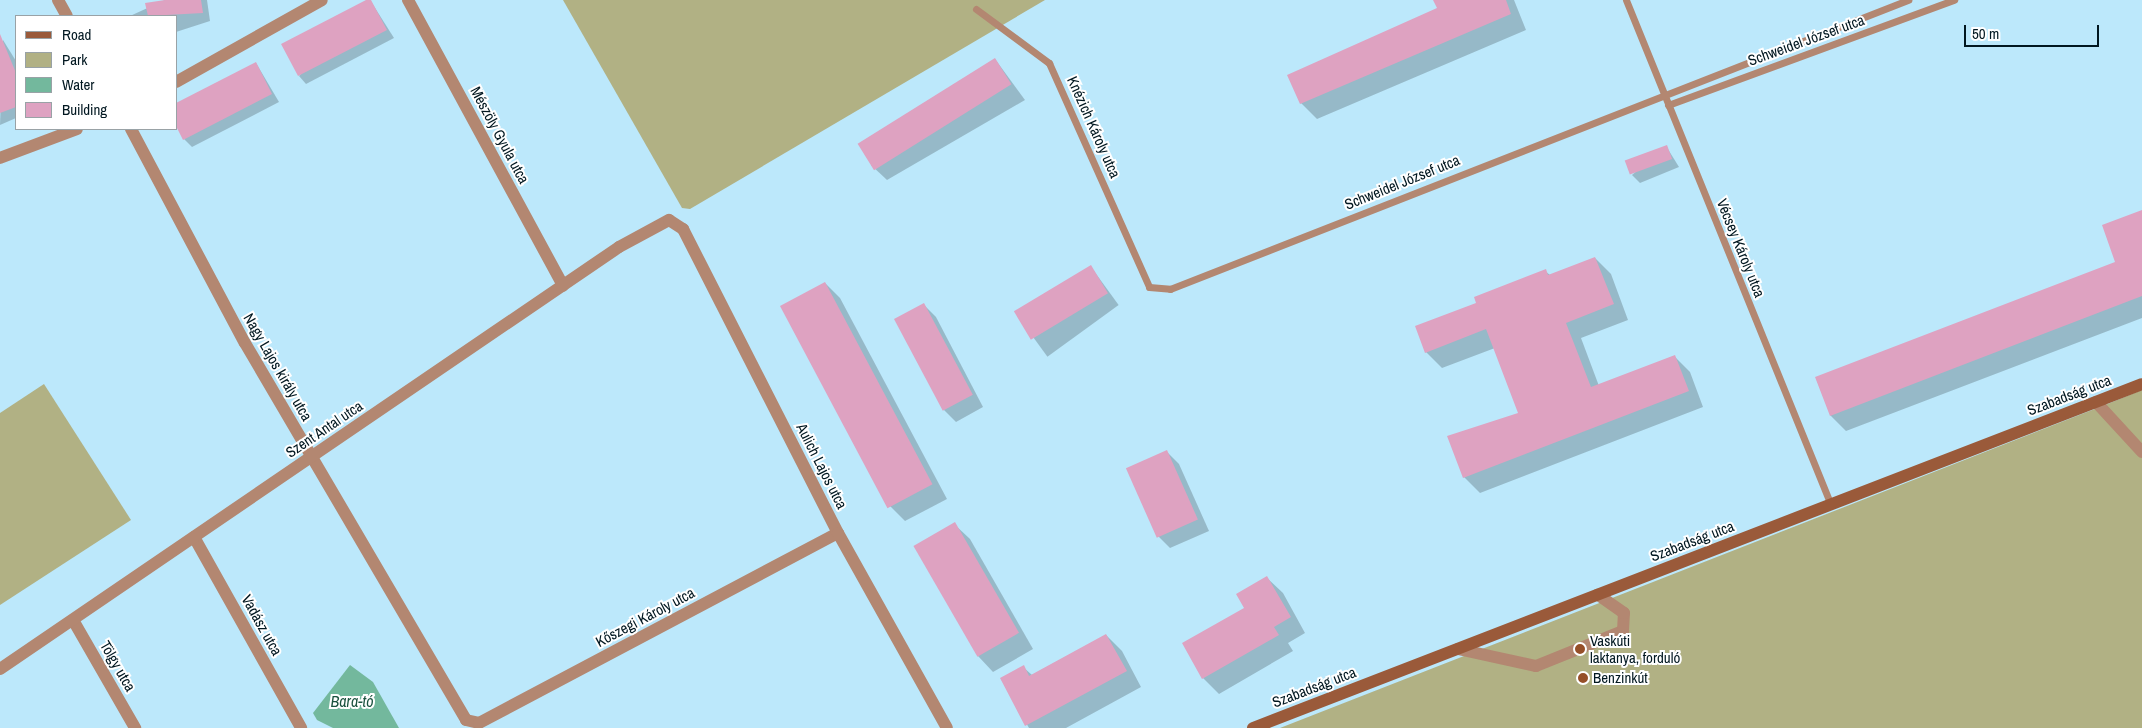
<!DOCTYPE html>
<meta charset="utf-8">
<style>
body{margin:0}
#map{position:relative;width:2142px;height:728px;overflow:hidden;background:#bce8fb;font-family:"Archivo Narrow",sans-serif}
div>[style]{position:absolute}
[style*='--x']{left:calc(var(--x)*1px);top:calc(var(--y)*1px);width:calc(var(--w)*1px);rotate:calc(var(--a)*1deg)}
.green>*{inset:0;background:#b1b184}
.water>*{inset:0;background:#73b89d}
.shadow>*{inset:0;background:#0003;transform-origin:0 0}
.building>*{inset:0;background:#dea2c1;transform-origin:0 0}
.service>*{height:7px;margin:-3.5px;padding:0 3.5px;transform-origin:3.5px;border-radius:3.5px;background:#b38771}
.minor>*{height:12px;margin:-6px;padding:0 6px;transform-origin:6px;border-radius:6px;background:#b38771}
.secondary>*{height:12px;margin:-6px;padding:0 6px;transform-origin:6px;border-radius:6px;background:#9a5a3a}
.dots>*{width:14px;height:14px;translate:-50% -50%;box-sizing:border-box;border:2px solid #fff;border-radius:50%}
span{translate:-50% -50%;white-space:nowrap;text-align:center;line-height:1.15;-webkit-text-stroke:4px #fff;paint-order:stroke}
.street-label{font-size:15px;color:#011720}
.poi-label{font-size:15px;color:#011720}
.left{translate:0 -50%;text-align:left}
.water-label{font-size:16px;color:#1b523f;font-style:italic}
.legend{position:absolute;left:15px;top:15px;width:162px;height:115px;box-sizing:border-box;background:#fff;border:1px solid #99a2a6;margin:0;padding:6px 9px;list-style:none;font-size:15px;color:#011720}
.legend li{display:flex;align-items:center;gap:10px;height:25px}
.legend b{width:25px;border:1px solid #99a2a6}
.scale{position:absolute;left:1964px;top:25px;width:135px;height:22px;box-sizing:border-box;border:2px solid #011720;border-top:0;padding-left:6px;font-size:15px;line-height:18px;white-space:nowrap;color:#011720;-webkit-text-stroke:4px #fff;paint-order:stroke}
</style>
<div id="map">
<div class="green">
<i style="clip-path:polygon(563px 0,1045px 0,690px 209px,682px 208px)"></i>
<i style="clip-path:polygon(44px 384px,131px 520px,0 605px,0 413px)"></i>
<i style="clip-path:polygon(2142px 390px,2142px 728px,1280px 728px,2110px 403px)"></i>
</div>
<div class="water">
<i style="clip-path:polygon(350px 665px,373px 682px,399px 728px,333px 728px,317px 720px,313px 713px)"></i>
</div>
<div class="shadow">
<i style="clip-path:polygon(207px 0,210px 21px,176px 32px,176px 16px,130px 16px,165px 0)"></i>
<i style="clip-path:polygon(370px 0,394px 38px,306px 84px,299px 76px)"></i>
<i style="clip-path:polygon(1435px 0,1514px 0,1526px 30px,1317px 119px,1301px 103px,1438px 8px)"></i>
<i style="clip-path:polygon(3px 40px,16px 61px,16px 118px,0 125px)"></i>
<i style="clip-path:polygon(995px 59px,1025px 100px,887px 180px,871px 165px)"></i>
<i style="clip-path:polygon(256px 63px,279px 102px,192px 147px,184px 139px)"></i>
<i style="clip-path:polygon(1666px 146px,1679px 167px,1640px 183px,1632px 175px)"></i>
<i style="clip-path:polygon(2142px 211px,2142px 318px,1846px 431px,1831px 416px,1816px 378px,2117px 263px)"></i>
<i style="clip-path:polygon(1595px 258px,1611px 274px,1628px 320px,1581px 338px,1599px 386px,1674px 356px,1690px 372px,1703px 407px,1480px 493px,1464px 477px,1520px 414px,1495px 348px,1442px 368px,1426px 352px,1478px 304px,1545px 271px,1550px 275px)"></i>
<i style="left:1091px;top:267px;width:47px;height:88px;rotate:54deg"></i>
<i style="clip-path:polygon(825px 283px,840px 298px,947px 499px,905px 521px,890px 506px)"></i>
<i style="clip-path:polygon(924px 305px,936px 317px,983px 407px,956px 422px,944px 410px)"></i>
<i style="clip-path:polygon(1167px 452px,1179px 464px,1209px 531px,1170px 548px,1158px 536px)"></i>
<i style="clip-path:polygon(954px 524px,970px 539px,1033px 649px,993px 672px,978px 656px)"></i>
<i style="clip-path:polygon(1267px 578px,1283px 593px,1305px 633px,1288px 643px,1293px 651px,1219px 694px,1203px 678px)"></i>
<i style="clip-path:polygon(1106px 635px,1122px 651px,1141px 687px,1066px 728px,1029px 728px,1001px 679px,1023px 667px,1032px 675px)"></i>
</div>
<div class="building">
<i style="clip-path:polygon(165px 0,201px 0,203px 13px,148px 16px,145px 3px)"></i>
<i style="clip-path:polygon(366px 0,371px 0,387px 30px,298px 76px,281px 44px)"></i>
<i style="clip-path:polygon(1433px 0,1506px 0,1511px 14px,1300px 104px,1287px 75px,1437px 8px)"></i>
<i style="clip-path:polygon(0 34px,16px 73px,16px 107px,0 113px)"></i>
<i style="left:995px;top:58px;width:31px;height:162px;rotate:58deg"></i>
<i style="clip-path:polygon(256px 62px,272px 94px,183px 140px,176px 126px,176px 103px)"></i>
<i style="left:1667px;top:145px;width:15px;height:45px;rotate:70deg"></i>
<i style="clip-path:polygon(2142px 210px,2142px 296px,1830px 416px,1815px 377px,2115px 262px,2102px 225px)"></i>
<i style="clip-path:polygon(1595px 257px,1614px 304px,1566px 323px,1591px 387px,1675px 355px,1689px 391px,1463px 478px,1447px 436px,1518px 413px,1486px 329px,1425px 353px,1415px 326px,1476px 303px,1474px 297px,1546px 269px,1548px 275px)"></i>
<i style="left:1091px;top:265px;width:33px;height:90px;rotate:59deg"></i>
<i style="left:825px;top:282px;width:229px;height:51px;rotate:62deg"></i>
<i style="left:924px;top:303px;width:104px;height:34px;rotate:62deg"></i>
<i style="left:1167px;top:450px;width:76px;height:45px;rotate:66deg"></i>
<i style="left:955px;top:522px;width:128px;height:48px;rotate:60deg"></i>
<i style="clip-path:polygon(1267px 576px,1291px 617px,1274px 627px,1279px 635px,1202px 679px,1182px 643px,1244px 608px,1236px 594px)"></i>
<i style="clip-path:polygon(1106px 634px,1127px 671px,1025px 726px,1000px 678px,1024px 665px,1029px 676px)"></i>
</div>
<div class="service">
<i style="--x:1626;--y:0;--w:545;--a:67.91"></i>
<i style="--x:976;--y:9;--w:91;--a:36.5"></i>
<i style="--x:1049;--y:63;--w:245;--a:65.9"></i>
<i style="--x:1149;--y:287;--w:21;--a:5"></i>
<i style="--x:1170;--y:289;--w:793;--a:-21.39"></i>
<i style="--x:1668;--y:105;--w:305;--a:-20.2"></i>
</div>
<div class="minor">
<i style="--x:58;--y:0;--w:18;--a:61"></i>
<i style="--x:408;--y:0;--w:325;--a:61.5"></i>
<i style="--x:176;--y:82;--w:167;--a:-29.3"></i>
<i style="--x:131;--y:129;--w:242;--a:62"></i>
<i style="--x:245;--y:343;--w:437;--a:59.6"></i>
<i style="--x:466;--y:720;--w:13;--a:13"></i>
<i style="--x:479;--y:723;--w:406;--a:-27.9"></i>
<i style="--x:0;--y:158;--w:82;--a:-20.6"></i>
<i style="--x:2096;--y:402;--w:68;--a:47.4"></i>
<i style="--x:194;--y:537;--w:219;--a:60.7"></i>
<i style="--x:73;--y:620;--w:125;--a:60.1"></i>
<i style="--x:1458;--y:649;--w:80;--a:12.3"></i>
<i style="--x:1536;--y:666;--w:94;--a:-21.9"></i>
<i style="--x:1623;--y:631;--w:18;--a:-87"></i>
<i style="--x:1624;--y:613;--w:32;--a:-145"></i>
<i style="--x:0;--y:669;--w:749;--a:-34.28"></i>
<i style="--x:619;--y:247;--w:57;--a:-28.4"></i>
<i style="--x:669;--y:220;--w:17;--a:33"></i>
<i style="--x:683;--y:229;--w:341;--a:63"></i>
<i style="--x:838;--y:533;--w:223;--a:60.8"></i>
</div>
<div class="secondary">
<i style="--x:1253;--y:728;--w:953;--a:-21.15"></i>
</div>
<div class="dots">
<i style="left:1580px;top:649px;background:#964f29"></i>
<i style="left:1583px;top:678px;background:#964f29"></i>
</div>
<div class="street-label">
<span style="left:1806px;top:40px;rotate:-20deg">Schweidel József utca</span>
<span style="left:1094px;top:127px;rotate:66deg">Knézich Károly utca</span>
<span style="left:500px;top:135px;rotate:62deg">Mészöly Gyula utca</span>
<span style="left:1402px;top:182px;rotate:-22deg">Schweidel József utca</span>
<span style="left:1741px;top:248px;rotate:68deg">Vécsey Károly utca</span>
<span style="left:278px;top:367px;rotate:60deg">Nagy Lajos király utca</span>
<span style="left:2069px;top:395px;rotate:-21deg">Szabadság utca</span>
<span style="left:324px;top:429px;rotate:-34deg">Szent Antal utca</span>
<span style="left:822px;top:466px;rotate:63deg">Aulich Lajos utca</span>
<span style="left:1692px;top:541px;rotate:-21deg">Szabadság utca</span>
<span style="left:645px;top:617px;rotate:-28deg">Kőszegi Károly utca</span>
<span style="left:262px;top:625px;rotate:61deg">Vadász utca</span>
<span style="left:118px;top:666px;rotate:60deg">Tölgy utca</span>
<span style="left:1314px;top:687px;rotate:-21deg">Szabadság utca</span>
</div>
<div class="poi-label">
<span class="left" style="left:1590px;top:649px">Vaskúti<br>laktanya, forduló</span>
<span class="left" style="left:1593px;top:678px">Benzinkút</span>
</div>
<div class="water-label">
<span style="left:352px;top:701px">Bara-tó</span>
</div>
<ul class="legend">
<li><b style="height:6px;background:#9a5a3a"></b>Road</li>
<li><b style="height:14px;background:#b1b184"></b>Park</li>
<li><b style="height:14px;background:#73b89d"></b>Water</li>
<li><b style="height:14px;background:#dea2c1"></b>Building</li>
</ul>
<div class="scale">50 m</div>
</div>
